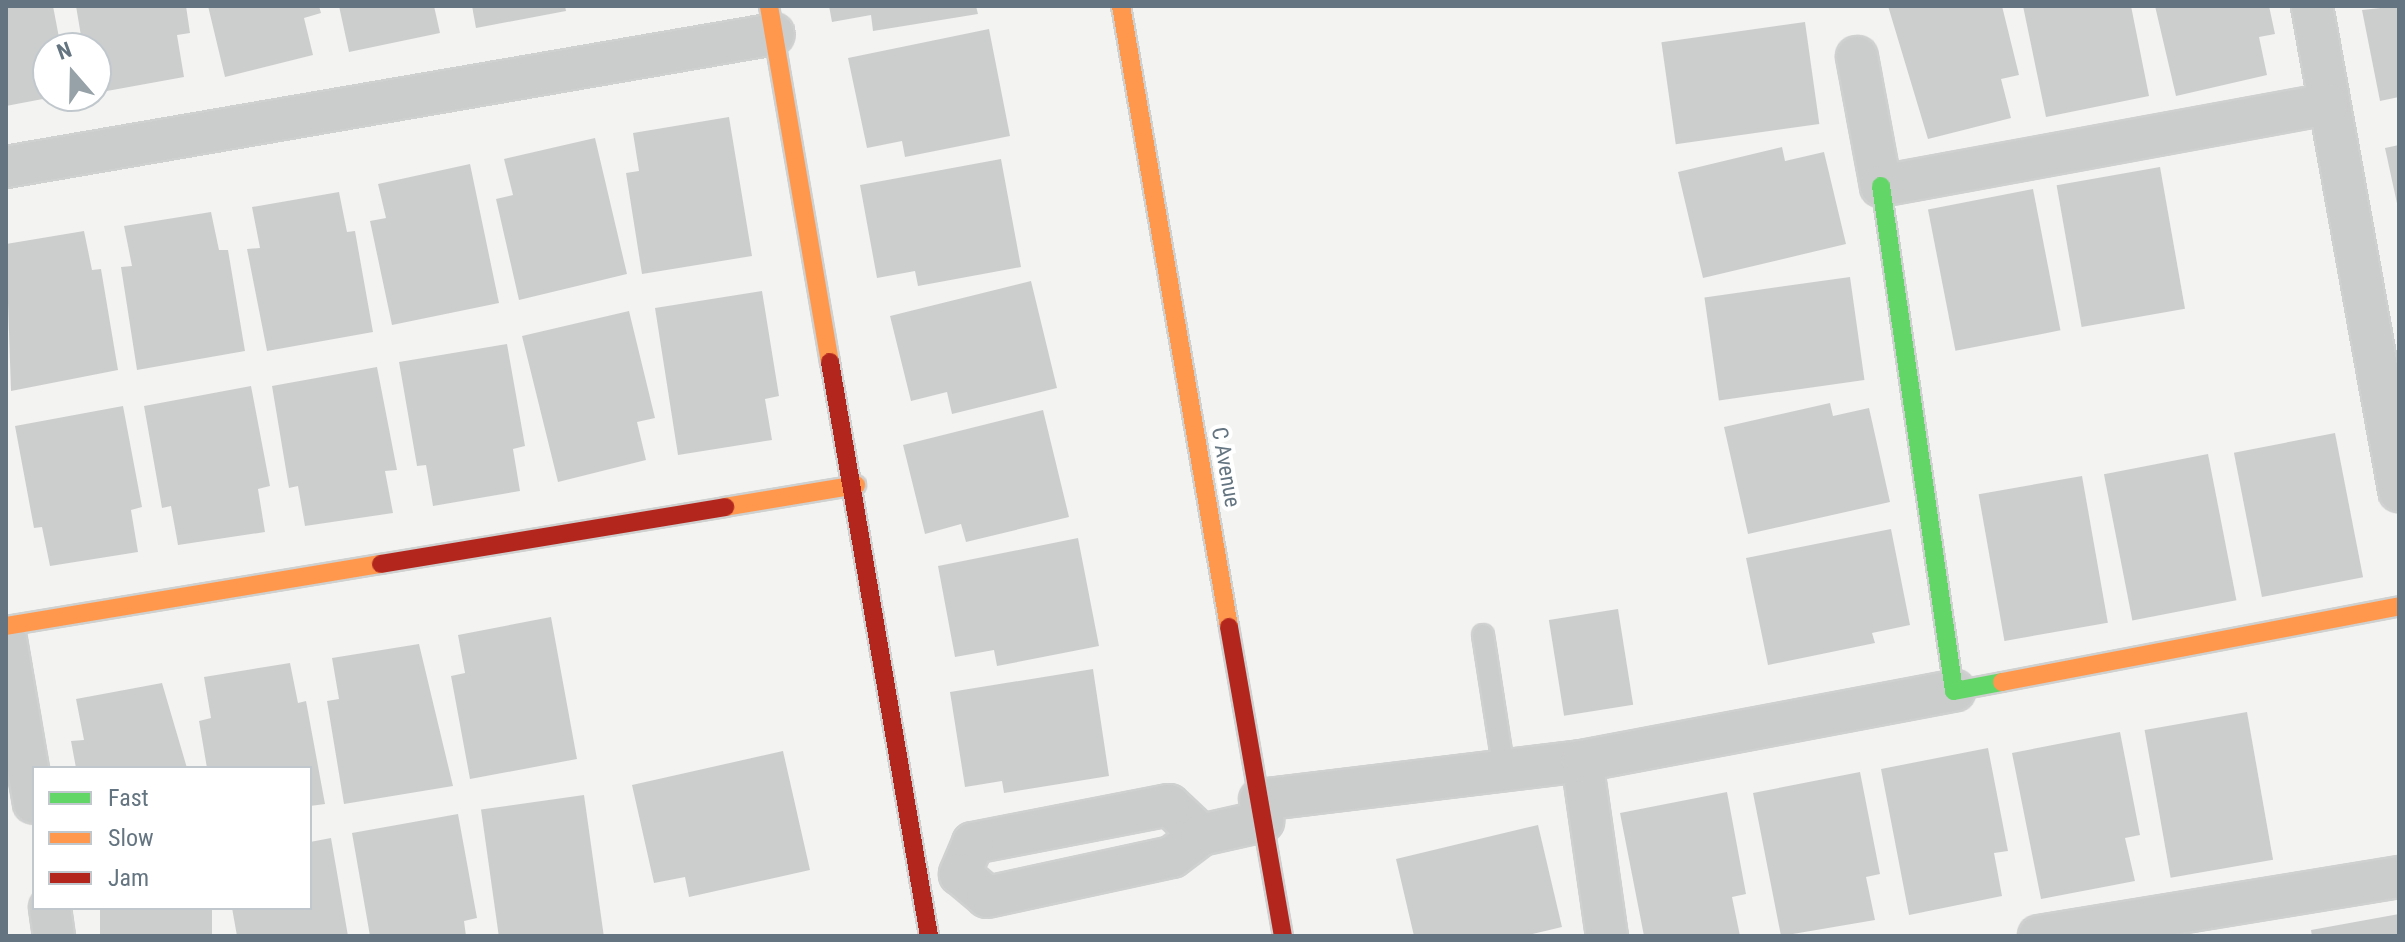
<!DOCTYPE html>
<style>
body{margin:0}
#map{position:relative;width:2405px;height:942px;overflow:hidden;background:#f3f3f1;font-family:"Roboto Condensed",sans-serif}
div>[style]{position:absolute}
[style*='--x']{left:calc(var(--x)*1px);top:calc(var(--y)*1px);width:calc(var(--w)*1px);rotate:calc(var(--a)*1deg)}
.building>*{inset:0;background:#cccece;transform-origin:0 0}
.roads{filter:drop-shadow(2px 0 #cfd0d0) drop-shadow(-2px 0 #cfd0d0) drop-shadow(0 2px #cfd0d0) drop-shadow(0 -2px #cfd0d0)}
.lane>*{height:20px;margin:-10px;padding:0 10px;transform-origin:10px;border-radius:10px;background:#cbcccc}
.street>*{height:40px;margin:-20px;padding:0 20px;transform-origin:20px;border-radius:20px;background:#cbcccc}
.fast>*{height:18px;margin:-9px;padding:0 9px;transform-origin:9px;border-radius:9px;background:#63d668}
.slow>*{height:18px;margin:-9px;padding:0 9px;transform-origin:9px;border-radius:9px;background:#ff974d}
.jam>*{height:18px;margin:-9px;padding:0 9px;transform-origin:9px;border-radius:9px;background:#b3261e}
span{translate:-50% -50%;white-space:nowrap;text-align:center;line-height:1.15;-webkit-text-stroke:8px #fff;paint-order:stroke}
.street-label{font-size:22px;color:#647581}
.frame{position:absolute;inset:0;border:8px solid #647581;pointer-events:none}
.legend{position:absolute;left:32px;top:766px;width:280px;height:144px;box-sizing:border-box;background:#fff;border:2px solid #c1c8cd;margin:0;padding:10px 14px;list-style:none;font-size:24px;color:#647581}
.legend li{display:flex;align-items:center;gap:16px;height:40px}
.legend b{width:40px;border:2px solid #c1c8cd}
.north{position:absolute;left:32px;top:32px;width:80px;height:80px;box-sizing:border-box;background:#fff;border:2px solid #c1c8cd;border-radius:50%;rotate:340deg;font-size:22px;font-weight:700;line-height:32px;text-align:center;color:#647581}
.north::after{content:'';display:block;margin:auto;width:28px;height:36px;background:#96a1a8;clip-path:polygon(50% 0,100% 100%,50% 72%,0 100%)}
</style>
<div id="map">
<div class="building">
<i style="clip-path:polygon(6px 6px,53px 6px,61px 48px,48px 48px,48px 98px,6px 106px)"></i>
<i style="clip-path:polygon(76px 6px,186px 6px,190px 33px,177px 35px,184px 77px,96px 93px,96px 48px,83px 48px)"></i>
<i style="clip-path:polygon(208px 6px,319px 6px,321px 13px,304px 18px,313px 55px,225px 77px)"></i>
<i style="clip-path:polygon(339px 6px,434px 6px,440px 33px,349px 52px)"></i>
<i style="clip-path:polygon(472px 6px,565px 6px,566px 11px,476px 28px)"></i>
<i style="clip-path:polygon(829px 6px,976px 6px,978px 14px,873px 31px,871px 15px,832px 22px)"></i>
<i style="clip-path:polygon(1888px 6px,2002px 6px,2019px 75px,2001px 79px,2011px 118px,1928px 139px)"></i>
<i style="clip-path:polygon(2023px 6px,2131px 6px,2149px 96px,2046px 117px)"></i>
<i style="clip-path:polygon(2155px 6px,2269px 6px,2275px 34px,2259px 37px,2267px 75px,2176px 96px)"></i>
<i style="clip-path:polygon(2399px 6px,2399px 97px,2380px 101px,2362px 10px)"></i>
<i style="left:1805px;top:22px;width:103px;height:145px;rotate:82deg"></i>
<i style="clip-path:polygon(989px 29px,1010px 136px,905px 157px,902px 141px,867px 148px,848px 58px)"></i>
<i style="clip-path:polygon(729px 117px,752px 256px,642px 274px,626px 173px,639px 171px,633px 133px)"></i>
<i style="clip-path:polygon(595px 138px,627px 274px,519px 300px,496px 199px,513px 195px,504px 159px)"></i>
<i style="clip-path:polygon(2399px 145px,2399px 208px,2398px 208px,2385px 148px)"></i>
<i style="clip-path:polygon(1782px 147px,1785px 161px,1824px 152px,1846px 244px,1703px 278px,1678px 172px)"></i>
<i style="clip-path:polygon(1001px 159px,1021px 267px,918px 286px,915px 271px,877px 278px,860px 185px)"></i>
<i style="clip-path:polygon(470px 164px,499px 303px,392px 325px,370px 221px,386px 218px,378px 184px)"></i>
<i style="left:2160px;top:167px;width:144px;height:105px;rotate:80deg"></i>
<i style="left:2033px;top:189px;width:144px;height:107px;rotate:79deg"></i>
<i style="clip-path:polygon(339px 192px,347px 232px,355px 231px,373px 332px,267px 351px,247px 249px,260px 248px,252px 207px)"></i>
<i style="clip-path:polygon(211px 212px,219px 250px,228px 250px,245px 351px,137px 370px,121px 267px,132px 266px,124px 226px)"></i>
<i style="clip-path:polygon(84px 231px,92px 270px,101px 269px,118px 370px,11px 391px,6px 244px)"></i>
<i style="left:1850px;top:277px;width:104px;height:147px;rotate:82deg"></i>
<i style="clip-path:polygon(1031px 281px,1057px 388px,952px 414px,947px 392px,911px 401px,890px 316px)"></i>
<i style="clip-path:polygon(762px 291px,779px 396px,765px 399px,772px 440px,678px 455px,655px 308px)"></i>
<i style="clip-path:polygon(629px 311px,655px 418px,637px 422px,646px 460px,558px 482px,522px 336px)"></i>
<i style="clip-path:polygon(507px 344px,525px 446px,513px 449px,520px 491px,433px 506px,426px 465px,417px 466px,399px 362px)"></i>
<i style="clip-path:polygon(377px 367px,397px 470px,385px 471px,393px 513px,305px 526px,298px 486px,289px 488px,272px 386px)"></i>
<i style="clip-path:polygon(251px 386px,270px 486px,258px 489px,265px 532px,178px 545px,171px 506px,162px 508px,144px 406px)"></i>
<i style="clip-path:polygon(1830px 403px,1833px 416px,1869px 408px,1890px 502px,1748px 534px,1724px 427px)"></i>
<i style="clip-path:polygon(123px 406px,142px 507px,131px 510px,138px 552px,50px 566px,42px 527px,34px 528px,15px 426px)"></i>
<i style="clip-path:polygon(1043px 410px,1069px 517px,966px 542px,961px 524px,925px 534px,903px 445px)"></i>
<i style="left:2335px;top:433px;width:147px;height:103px;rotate:79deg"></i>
<i style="left:2208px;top:454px;width:149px;height:106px;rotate:79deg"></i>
<i style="left:2082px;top:476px;width:149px;height:105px;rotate:80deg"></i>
<i style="clip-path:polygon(1891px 529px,1910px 625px,1872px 633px,1875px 643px,1768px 665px,1746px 558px)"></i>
<i style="clip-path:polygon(1078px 538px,1099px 646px,997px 666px,994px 650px,955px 657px,938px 566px)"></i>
<i style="left:1618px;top:609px;width:97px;height:70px;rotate:81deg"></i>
<i style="clip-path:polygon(551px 617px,577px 759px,470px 779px,451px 676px,465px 673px,458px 635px)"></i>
<i style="clip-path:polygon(419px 644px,453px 786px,344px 804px,327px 701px,339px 699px,332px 658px)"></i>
<i style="clip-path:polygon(290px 663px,298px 703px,306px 701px,325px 804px,310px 806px,310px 768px,207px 768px,199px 721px,211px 718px,204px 677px)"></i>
<i style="clip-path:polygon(1093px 669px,1109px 776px,1004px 793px,1002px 781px,965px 787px,950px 692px)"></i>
<i style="clip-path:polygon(162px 683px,187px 768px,76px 768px,71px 741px,84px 740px,76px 699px)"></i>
<i style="left:2247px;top:712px;width:150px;height:104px;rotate:80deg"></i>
<i style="clip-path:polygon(2120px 732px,2140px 835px,2125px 838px,2135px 881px,2041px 899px,2012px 753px)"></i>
<i style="clip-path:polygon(1988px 748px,2008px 851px,1994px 853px,2002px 896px,1909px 915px,1881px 769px)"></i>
<i style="clip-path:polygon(783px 751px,810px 870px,689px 897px,685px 877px,654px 883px,632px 785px)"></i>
<i style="clip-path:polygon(1860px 772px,1880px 874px,1866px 877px,1875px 920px,1781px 936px,1753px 793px)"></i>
<i style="clip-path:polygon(1727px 792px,1746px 894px,1732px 897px,1740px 936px,1644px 936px,1620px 813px)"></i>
<i style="left:584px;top:795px;width:143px;height:104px;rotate:82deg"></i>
<i style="clip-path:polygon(458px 814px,477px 918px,464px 921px,466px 936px,370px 936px,352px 833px)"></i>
<i style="clip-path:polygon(1538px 825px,1562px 927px,1524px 936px,1414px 936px,1396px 859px)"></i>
<i style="clip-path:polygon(331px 838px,348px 936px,237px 936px,232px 908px,310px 908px,310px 842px)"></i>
<i style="left:100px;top:908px;width:112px;height:28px"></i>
<i style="clip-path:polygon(2399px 914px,2399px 936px,2312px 936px,2311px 930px)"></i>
</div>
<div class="roads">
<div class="lane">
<i style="--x:1483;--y:635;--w:138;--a:81.2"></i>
</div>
<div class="street">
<i style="--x:2312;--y:6;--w:493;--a:79.8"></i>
<i style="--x:1857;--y:57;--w:131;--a:79.5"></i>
<i style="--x:1881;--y:186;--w:454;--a:-10.4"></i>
<i style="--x:6;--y:167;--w:779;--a:-9.82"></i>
<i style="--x:6;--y:640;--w:165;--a:80.3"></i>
<i style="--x:1582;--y:761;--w:177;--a:81.9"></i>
<i style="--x:1260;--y:800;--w:324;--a:-6.9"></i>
<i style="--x:1582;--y:761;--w:379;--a:-10.7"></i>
<i style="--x:1201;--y:835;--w:44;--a:-136.8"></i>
<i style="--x:1169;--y:805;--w:200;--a:169"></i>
<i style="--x:973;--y:843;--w:34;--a:113"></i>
<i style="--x:960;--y:874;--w:35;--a:40"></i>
<i style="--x:987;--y:897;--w:189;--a:-12.2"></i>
<i style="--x:1172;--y:857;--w:36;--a:-37"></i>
<i style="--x:1201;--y:835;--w:64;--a:-12.7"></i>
<i style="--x:50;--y:908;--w:28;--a:82"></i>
<i style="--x:2039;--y:936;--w:365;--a:-9.3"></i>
</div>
<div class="fast">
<i style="--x:1881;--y:186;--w:510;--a:81.77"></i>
<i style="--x:1954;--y:691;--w:49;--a:-10.6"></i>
</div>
<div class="slow">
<i style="--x:769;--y:6;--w:361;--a:80.3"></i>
<i style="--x:1121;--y:6;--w:630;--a:80.13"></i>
<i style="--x:725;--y:507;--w:133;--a:-9.5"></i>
<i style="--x:6;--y:626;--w:380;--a:-9.4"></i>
<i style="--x:2002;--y:682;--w:404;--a:-10.8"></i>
</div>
<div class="jam">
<i style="--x:830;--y:362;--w:582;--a:80.21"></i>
<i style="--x:381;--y:564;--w:349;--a:-9.4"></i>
<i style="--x:1229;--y:627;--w:314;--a:80.1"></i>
</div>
</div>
<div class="street-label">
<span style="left:1226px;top:467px;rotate:80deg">C Avenue</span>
</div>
<div class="frame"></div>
<ul class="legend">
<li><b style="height:10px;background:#63d668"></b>Fast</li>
<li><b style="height:10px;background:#ff974d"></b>Slow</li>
<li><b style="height:10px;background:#b3261e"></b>Jam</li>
</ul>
<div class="north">N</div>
</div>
